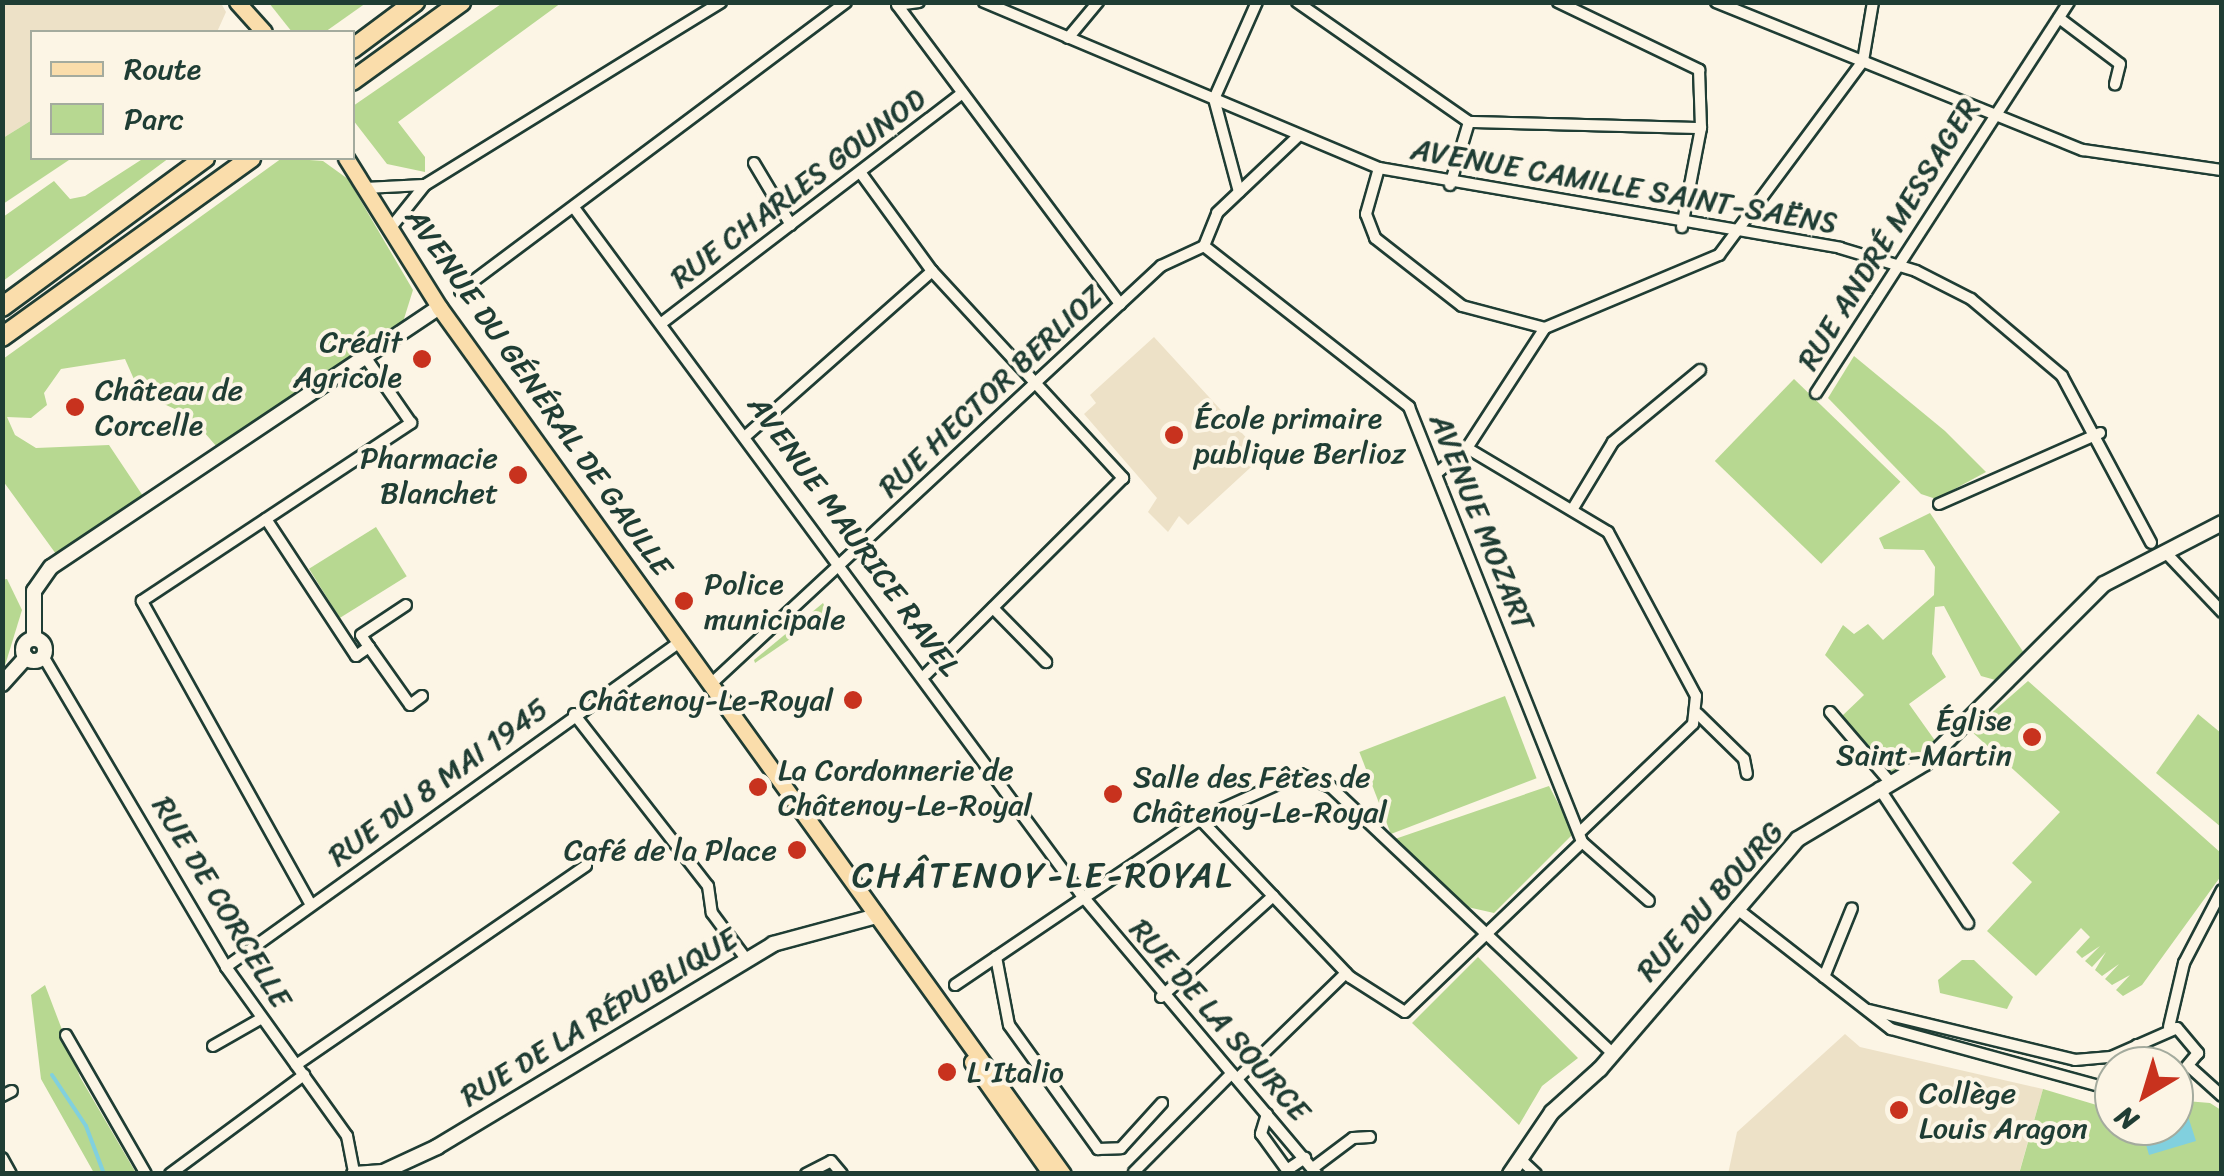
<!DOCTYPE html>
<meta charset="utf-8">
<style>
body{margin:0}
#map{position:relative;width:2224px;height:1176px;overflow:hidden;background:#fcf5e5;font-family:Sriracha,sans-serif}
div>[style]{position:absolute}
[style*='--x']{left:calc(var(--x)*1px);top:calc(var(--y)*1px);width:calc(var(--w)*1px);rotate:calc(var(--a)*1deg)}
.built>*{inset:0;background:#ede1c7}
.green>*{inset:0;background:#b7d891;transform-origin:0 0}
.water>*{inset:0;background:#81d0de}
.stream>*{height:4px;margin:-2px;padding:0 2px;transform-origin:2px;border-radius:2px;background:#81d0de}
.roads{filter:drop-shadow(2px 0 #1f3d34) drop-shadow(-2px 0 #1f3d34) drop-shadow(0 2px #1f3d34) drop-shadow(0 -2px #1f3d34)}
.street>*{height:10px;margin:-5px;padding:0 5px;transform-origin:5px;border-radius:5px;background:#fcf5e5}
.secondary>*{height:14px;margin:-7px;padding:0 7px;transform-origin:7px;border-radius:7px;background:#fcf5e5}
.secondary>.ring{margin:-7px;padding:0;box-sizing:content-box;background:none;border:14px solid #fcf5e5;border-radius:50%}
.primary>*{height:15px;margin:-7.5px;padding:0 7.5px;transform-origin:7.5px;border-radius:7.5px;background:#faddab}
.highway>*{height:18px;margin:-9px;padding:0 9px;transform-origin:9px;border-radius:9px;background:#faddab}
.dots>*{width:28px;height:28px;translate:-50% -50%;box-sizing:border-box;border:5px solid #fcf5e5;border-radius:50%}
span{translate:-50% -50%;white-space:nowrap;text-align:center;line-height:1.15;-webkit-text-stroke:8px #fcf5e5;paint-order:stroke}
.street-label{font-size:30px;color:#1f3d34}
.poi-label{font-size:30px;color:#1f3d34}
.right{translate:-100% -50%;text-align:right}
.left{translate:0 -50%;text-align:left}
.quarter-label{font-size:35px;color:#1f3d34;letter-spacing:2.5px}
.frame{position:absolute;inset:0;border:5px solid #1f3d34;pointer-events:none}
.legend{position:absolute;left:30px;top:30px;width:325px;height:130px;box-sizing:border-box;background:#fcf5e5;border:2px solid #a4ab9e;margin:0;padding:12px 18px;list-style:none;font-size:30px;color:#1f3d34}
.legend li{display:flex;align-items:center;gap:20px;height:50px}
.legend b{width:50px;border:2px solid #a4ab9e}
.north{position:absolute;left:2094px;top:1046px;width:100px;height:100px;box-sizing:border-box;background:#fcf5e5;border:2px solid #a4ab9e;border-radius:50%;rotate:218deg;font-size:28px;font-weight:700;line-height:40px;text-align:center;color:#1f3d34}
.north::after{content:'';display:block;margin:auto;width:35px;height:45px;background:#c8321e;clip-path:polygon(50% 0,100% 100%,50% 72%,0 100%)}
</style>
<div id="map">
<div class="built">
<i style="clip-path:polygon(3px 3px,221px 3px,226px 12px,217px 32px,32px 32px,32px 120px,3px 138px)"></i>
<i style="clip-path:polygon(1154px 337px,1263px 456px,1188px 525px,1179px 516px,1168px 532px,1148px 512px,1157px 498px,1084px 414px,1096px 403px,1090px 395px)"></i>
<i style="clip-path:polygon(1845px 1034px,1860px 1047px,2043px 1089px,2019px 1173px,1728px 1174px,1737px 1132px)"></i>
</div>
<div class="green">
<i style="clip-path:polygon(504px 2px,561px 3px,398px 122px,425px 157px,425px 172px,387px 164px,353px 120px,353px 106px)"></i>
<i style="clip-path:polygon(269px 3px,366px 3px,325px 32px,292px 32px)"></i>
<i style="clip-path:polygon(32px 120px,32px 158px,72px 158px,3px 204px,3px 138px)"></i>
<i style="clip-path:polygon(144px 158px,169px 158px,3px 281px,3px 217px,54px 181px,70px 199px,85px 196px)"></i>
<i style="clip-path:polygon(282px 158px,323px 161px,348px 179px,413px 290px,403px 322px,217px 447px,190px 416px,140px 393px,125px 359px,61px 369px,44px 393px,47px 405px,31px 418px,7px 417px,15px 435px,36px 448px,109px 445px,143px 496px,56px 554px,3px 481px,3px 359px)"></i>
<i style="clip-path:polygon(1854px 356px,1945px 431px,1986px 472px,1936px 499px,1921px 494px,1828px 398px)"></i>
<i style="left:1794px;top:379px;width:148px;height:114px;rotate:44deg"></i>
<i style="clip-path:polygon(1930px 513px,2024px 653px,1999px 681px,1981px 676px,1944px 606px,1935px 607px,1932px 654px,1946px 677px,1909px 704px,1936px 742px,1892px 772px,1842px 716px,1864px 695px,1825px 655px,1843px 625px,1854px 634px,1868px 624px,1883px 640px,1934px 595px,1935px 567px,1924px 550px,1884px 549px,1879px 538px)"></i>
<i style="left:376px;top:527px;width:58px;height:79px;rotate:58deg"></i>
<i style="clip-path:polygon(7px 579px,22px 610px,3px 672px,2px 580px)"></i>
<i style="clip-path:polygon(823px 603px,828px 613px,755px 663px,754px 660px)"></i>
<i style="clip-path:polygon(2028px 681px,2221px 853px,2221px 876px,2142px 985px,2123px 996px,2116px 990px,2130px 975px,2112px 985px,2105px 979px,2119px 964px,2102px 976px,2095px 970px,2106px 952px,2092px 967px,2085px 961px,2100px 946px,2082px 958px,2076px 952px,2090px 937px,2081px 928px,2036px 976px,1987px 931px,2032px 882px,2012px 863px,2060px 812px,1971px 731px)"></i>
<i style="left:1505px;top:696px;width:88px;height:156px;rotate:69deg"></i>
<i style="clip-path:polygon(2198px 714px,2221px 733px,2221px 827px,2156px 773px)"></i>
<i style="clip-path:polygon(1549px 786px,1574px 833px,1494px 913px,1463px 906px,1395px 839px)"></i>
<i style="clip-path:polygon(1478px 957px,1578px 1058px,1542px 1086px,1519px 1125px,1412px 1023px)"></i>
<i style="clip-path:polygon(1962px 960px,1974px 960px,2013px 997px,2007px 1009px,1940px 993px,1938px 980px)"></i>
<i style="clip-path:polygon(45px 985px,80px 1077px,136px 1173px,94px 1173px,41px 1079px,31px 995px)"></i>
<i style="clip-path:polygon(2043px 1089px,2110px 1109px,2114px 1126px,2174px 1126px,2174px 1100px,2210px 1103px,2221px 1110px,2221px 1173px,2019px 1174px)"></i>
</div>
<div class="water">
<i style="clip-path:polygon(2187px 1113px,2196px 1141px,2149px 1155px,2141px 1127px,2174px 1126px)"></i>
</div>
<div class="stream">
<i style="--x:52;--y:1075;--w:61;--a:56.3"></i>
<i style="--x:86;--y:1126;--w:51;--a:69.4"></i>
</div>
<div class="roads">
<div class="street">
<i style="--x:984;--y:2;--w:428;--a:22.8"></i>
<i style="--x:1379;--y:168;--w:468;--a:9.8"></i>
<i style="--x:1840;--y:248;--w:79;--a:16.8"></i>
<i style="--x:1916;--y:271;--w:62;--a:27"></i>
<i style="--x:1971;--y:299;--w:119;--a:40.2"></i>
<i style="--x:2062;--y:376;--w:189;--a:61.9"></i>
<i style="--x:1297;--y:2;--w:210;--a:34.9"></i>
<i style="--x:1469;--y:122;--w:232;--a:1.5"></i>
<i style="--x:1558;--y:2;--w:157;--a:25.7"></i>
<i style="--x:1699;--y:70;--w:58;--a:88"></i>
<i style="--x:1701;--y:128;--w:101;--a:100.9"></i>
<i style="--x:1716;--y:2;--w:396;--a:22"></i>
<i style="--x:2083;--y:150;--w:140;--a:8.2"></i>
<i style="--x:897;--y:5;--w:22;--a:-8"></i>
<i style="--x:898;--y:6;--w:372;--a:53.3"></i>
<i style="--x:2059;--y:18;--w:76;--a:37"></i>
<i style="--x:2120;--y:64;--w:21;--a:104"></i>
<i style="--x:1068;--y:38;--w:47;--a:-50.2"></i>
<i style="--x:754;--y:163;--w:72;--a:59.2"></i>
<i style="--x:1379;--y:168;--w:48;--a:105.8"></i>
<i style="--x:1366;--y:214;--w:26;--a:69"></i>
<i style="--x:1375;--y:238;--w:110;--a:38"></i>
<i style="--x:1462;--y:306;--w:86;--a:14.8"></i>
<i style="--x:860;--y:172;--w:122;--a:54"></i>
<i style="--x:932;--y:271;--w:282;--a:47.3"></i>
<i style="--x:1123;--y:478;--w:278;--a:135.1"></i>
<i style="--x:1450;--y:185;--w:66;--a:-73.2"></i>
<i style="--x:365;--y:188;--w:59;--a:-2.9"></i>
<i style="--x:1239;--y:192;--w:96;--a:-105"></i>
<i style="--x:1214;--y:99;--w:106;--a:-66.1"></i>
<i style="--x:575;--y:209;--w:850;--a:53.56"></i>
<i style="--x:1080;--y:893;--w:368;--a:49.9"></i>
<i style="--x:389;--y:230;--w:58;--a:-51.3"></i>
<i style="--x:425;--y:185;--w:348;--a:-31.7"></i>
<i style="--x:1204;--y:246;--w:261;--a:38.1"></i>
<i style="--x:1409;--y:407;--w:468;--a:68.3"></i>
<i style="--x:460;--y:291;--w:482;--a:-36.8"></i>
<i style="--x:663;--y:322;--w:377;--a:-37.4"></i>
<i style="--x:1816;--y:393;--w:466;--a:-57.1"></i>
<i style="--x:748;--y:434;--w:246;--a:-41.5"></i>
<i style="--x:1467;--y:448;--w:164;--a:30.8"></i>
<i style="--x:1608;--y:532;--w:186;--a:61.8"></i>
<i style="--x:1696;--y:696;--w:28;--a:96"></i>
<i style="--x:1693;--y:724;--w:155;--a:136.3"></i>
<i style="--x:1437;--y:473;--w:39;--a:-40"></i>
<i style="--x:1467;--y:448;--w:143;--a:-57"></i>
<i style="--x:1545;--y:328;--w:189;--a:-22.8"></i>
<i style="--x:1719;--y:255;--w:242;--a:-53.4"></i>
<i style="--x:1863;--y:61;--w:60;--a:-80.4"></i>
<i style="--x:1939;--y:504;--w:176;--a:-23.8"></i>
<i style="--x:1572;--y:510;--w:79;--a:-58.9"></i>
<i style="--x:1613;--y:442;--w:113;--a:-39.6"></i>
<i style="--x:266;--y:519;--w:164;--a:56.7"></i>
<i style="--x:356;--y:656;--w:16;--a:-35"></i>
<i style="--x:369;--y:647;--w:71;--a:54.7"></i>
<i style="--x:410;--y:705;--w:15;--a:-37"></i>
<i style="--x:2168;--y:555;--w:79;--a:46.5"></i>
<i style="--x:993;--y:608;--w:76;--a:45.5"></i>
<i style="--x:369;--y:647;--w:14;--a:-124"></i>
<i style="--x:361;--y:635;--w:54;--a:-33.7"></i>
<i style="--x:43;--y:656;--w:361;--a:59.5"></i>
<i style="--x:226;--y:967;--w:208;--a:54.4"></i>
<i style="--x:347;--y:1136;--w:38;--a:79"></i>
<i style="--x:712;--y:683;--w:613;--a:-42.88"></i>
<i style="--x:1161;--y:266;--w:47;--a:-24.9"></i>
<i style="--x:1204;--y:246;--w:35;--a:-68"></i>
<i style="--x:1217;--y:213;--w:110;--a:-43.5"></i>
<i style="--x:1830;--y:712;--w:92;--a:49.4"></i>
<i style="--x:574;--y:714;--w:218;--a:52.1"></i>
<i style="--x:708;--y:886;--w:27;--a:82"></i>
<i style="--x:712;--y:913;--w:57;--a:53.5"></i>
<i style="--x:1698;--y:714;--w:64;--a:44.4"></i>
<i style="--x:1744;--y:759;--w:15;--a:79"></i>
<i style="--x:1879;--y:788;--w:162;--a:56.6"></i>
<i style="--x:1200;--y:819;--w:218;--a:46.5"></i>
<i style="--x:1350;--y:977;--w:65;--a:32.5"></i>
<i style="--x:1405;--y:1012;--w:245;--a:-43.8"></i>
<i style="--x:1582;--y:842;--w:89;--a:41.4"></i>
<i style="--x:311;--y:905;--w:348;--a:-119.1"></i>
<i style="--x:142;--y:601;--w:323;--a:-33.5"></i>
<i style="--x:411;--y:423;--w:79;--a:-124.7"></i>
<i style="--x:1736;--y:908;--w:197;--a:38"></i>
<i style="--x:1891;--y:1029;--w:231;--a:15.3"></i>
<i style="--x:996;--y:957;--w:69;--a:79.2"></i>
<i style="--x:1009;--y:1025;--w:153;--a:54.3"></i>
<i style="--x:1098;--y:1149;--w:23;--a:-2"></i>
<i style="--x:1121;--y:1148;--w:61;--a:-47.7"></i>
<i style="--x:226;--y:967;--w:560;--a:-35.62"></i>
<i style="--x:1824;--y:977;--w:74;--a:-67.9"></i>
<i style="--x:955;--y:985;--w:296;--a:-34.1"></i>
<i style="--x:1200;--y:819;--w:110;--a:-24.2"></i>
<i style="--x:1300;--y:774;--w:34;--a:23"></i>
<i style="--x:1331;--y:787;--w:388;--a:43.4"></i>
<i style="--x:1161;--y:997;--w:151;--a:-42"></i>
<i style="--x:1869;--y:1010;--w:212;--a:13.6"></i>
<i style="--x:2075;--y:1060;--w:36;--a:-5"></i>
<i style="--x:2111;--y:1057;--w:72;--a:-23.7"></i>
<i style="--x:2177;--y:1028;--w:33;--a:50"></i>
<i style="--x:2198;--y:1053;--w:38;--a:130"></i>
<i style="--x:2169;--y:1027;--w:66;--a:-76.8"></i>
<i style="--x:2184;--y:963;--w:82;--a:-62.5"></i>
<i style="--x:66;--y:1035;--w:160;--a:60.1"></i>
<i style="--x:213;--y:1046;--w:56;--a:-29.7"></i>
<i style="--x:296;--y:1065;--w:352;--a:-34.5"></i>
<i style="--x:2137;--y:1066;--w:21;--a:-90"></i>
<i style="--x:2192;--y:1069;--w:40;--a:42"></i>
<i style="--x:1237;--y:1079;--w:152;--a:-44.2"></i>
<i style="--x:2;--y:1096;--w:11;--a:-27"></i>
<i style="--x:1267;--y:1114;--w:21;--a:107"></i>
<i style="--x:1261;--y:1134;--w:44;--a:54.2"></i>
<i style="--x:1287;--y:1170;--w:22;--a:-34"></i>
<i style="--x:2;--y:1158;--w:18;--a:61"></i>
<i style="--x:1522;--y:1161;--w:19;--a:43"></i>
<i style="--x:1313;--y:1168;--w:50;--a:-36.9"></i>
<i style="--x:1353;--y:1138;--w:17;--a:-3"></i>
<i style="--x:1134;--y:1172;--w:139;--a:-45.3"></i>
<i style="--x:170;--y:1174;--w:167;--a:-36.5"></i>
<i style="--x:806;--y:1174;--w:28;--a:-27"></i>
<i style="--x:831;--y:1161;--w:17;--a:50"></i>
</div>
<div class="secondary">
<i style="--x:34;--y:639;--w:48;--a:-90"></i>
<i style="--x:34;--y:591;--w:29;--a:-55"></i>
<i style="--x:51;--y:567;--w:467;--a:-33.8"></i>
<i class="ring" style="left:23px;top:639px;width:8px;height:8px"></i>
<i style="--x:2;--y:684;--w:36;--a:-48"></i>
<i style="--x:354;--y:1174;--w:29;--a:-4"></i>
<i style="--x:383;--y:1172;--w:60;--a:-24.8"></i>
<i style="--x:437;--y:1147;--w:393;--a:-31.1"></i>
<i style="--x:773;--y:944;--w:108;--a:-15.1"></i>
<i style="--x:1510;--y:1174;--w:75;--a:-55.9"></i>
<i style="--x:1552;--y:1112;--w:64;--a:-41.9"></i>
<i style="--x:1600;--y:1069;--w:303;--a:-49.3"></i>
<i style="--x:1798;--y:839;--w:148;--a:-30.9"></i>
<i style="--x:1925;--y:763;--w:253;--a:-45"></i>
<i style="--x:2104;--y:584;--w:133;--a:-27.3"></i>
</div>
<div class="primary">
<i style="--x:237;--y:2;--w:40;--a:48"></i>
<i style="--x:346;--y:158;--w:176;--a:58"></i>
<i style="--x:439;--y:307;--w:1068;--a:54.26"></i>
<i style="--x:972;--y:1062;--w:137;--a:54.8"></i>
</div>
<div class="highway">
<i style="--x:352;--y:49;--w:79;--a:-36.7"></i>
<i style="--x:352;--y:81;--w:135;--a:-35.9"></i>
<i style="--x:2;--y:307;--w:252;--a:-36.3"></i>
<i style="--x:2;--y:337;--w:307;--a:-35.7"></i>
</div>
</div>
<div class="dots">
<i style="left:422px;top:359px;background:#c8321e"></i>
<i style="left:75px;top:407px;background:#c8321e"></i>
<i style="left:1174px;top:435px;background:#c8321e"></i>
<i style="left:518px;top:475px;background:#c8321e"></i>
<i style="left:684px;top:601px;background:#c8321e"></i>
<i style="left:853px;top:700px;background:#c8321e"></i>
<i style="left:2032px;top:737px;background:#c8321e"></i>
<i style="left:758px;top:787px;background:#c8321e"></i>
<i style="left:1113px;top:794px;background:#c8321e"></i>
<i style="left:797px;top:850px;background:#c8321e"></i>
<i style="left:947px;top:1072px;background:#c8321e"></i>
<i style="left:1899px;top:1110px;background:#c8321e"></i>
</div>
<div class="street-label">
<span style="left:1624px;top:186px;rotate:10deg">AVENUE CAMILLE SAINT-SAËNS</span>
<span style="left:798px;top:188px;rotate:-37deg">RUE CHARLES GOUNOD</span>
<span style="left:1888px;top:234px;rotate:-58deg">RUE ANDRÉ MESSAGER</span>
<span style="left:991px;top:391px;rotate:-43deg">RUE HECTOR BERLIOZ</span>
<span style="left:539px;top:392px;rotate:55deg">AVENUE DU GÉNÉRAL DE GAULLE</span>
<span style="left:1482px;top:522px;rotate:68deg">AVENUE MOZART</span>
<span style="left:854px;top:536px;rotate:54deg">AVENUE MAURICE RAVEL</span>
<span style="left:438px;top:782px;rotate:-36deg">RUE DU 8 MAI 1945</span>
<span style="left:1710px;top:901px;rotate:-48deg">RUE DU BOURG</span>
<span style="left:222px;top:902px;rotate:59deg">RUE DE CORCELLE</span>
<span style="left:599px;top:1017px;rotate:-31deg">RUE DE LA RÉPUBLIQUE</span>
<span style="left:1220px;top:1020px;rotate:49deg">RUE DE LA SOURCE</span>
</div>
<div class="poi-label">
<span class="right" style="left:402px;top:359px">Crédit<br>Agricole</span>
<span class="left" style="left:95px;top:407px">Château de<br>Corcelle</span>
<span class="left" style="left:1194px;top:435px">École primaire<br>publique Berlioz</span>
<span class="right" style="left:498px;top:475px">Pharmacie<br>Blanchet</span>
<span class="left" style="left:704px;top:601px">Police<br>municipale</span>
<span class="right" style="left:833px;top:700px">Châtenoy-Le-Royal</span>
<span class="right" style="left:2012px;top:737px">Église<br>Saint-Martin</span>
<span class="left" style="left:778px;top:787px">La Cordonnerie de<br>Châtenoy-Le-Royal</span>
<span class="left" style="left:1133px;top:794px">Salle des Fêtes de<br>Châtenoy-Le-Royal</span>
<span class="right" style="left:777px;top:850px">Café de la Place</span>
<span class="left" style="left:967px;top:1072px">L'Italio</span>
<span class="left" style="left:1919px;top:1110px">Collège<br>Louis Aragon</span>
</div>
<div class="quarter-label">
<span style="left:1043px;top:875px">CHÂTENOY-LE-ROYAL</span>
</div>
<div class="frame"></div>
<ul class="legend">
<li><b style="height:12px;background:#faddab"></b>Route</li>
<li><b style="height:28px;background:#b7d891"></b>Parc</li>
</ul>
<div class="north">N</div>
</div>
